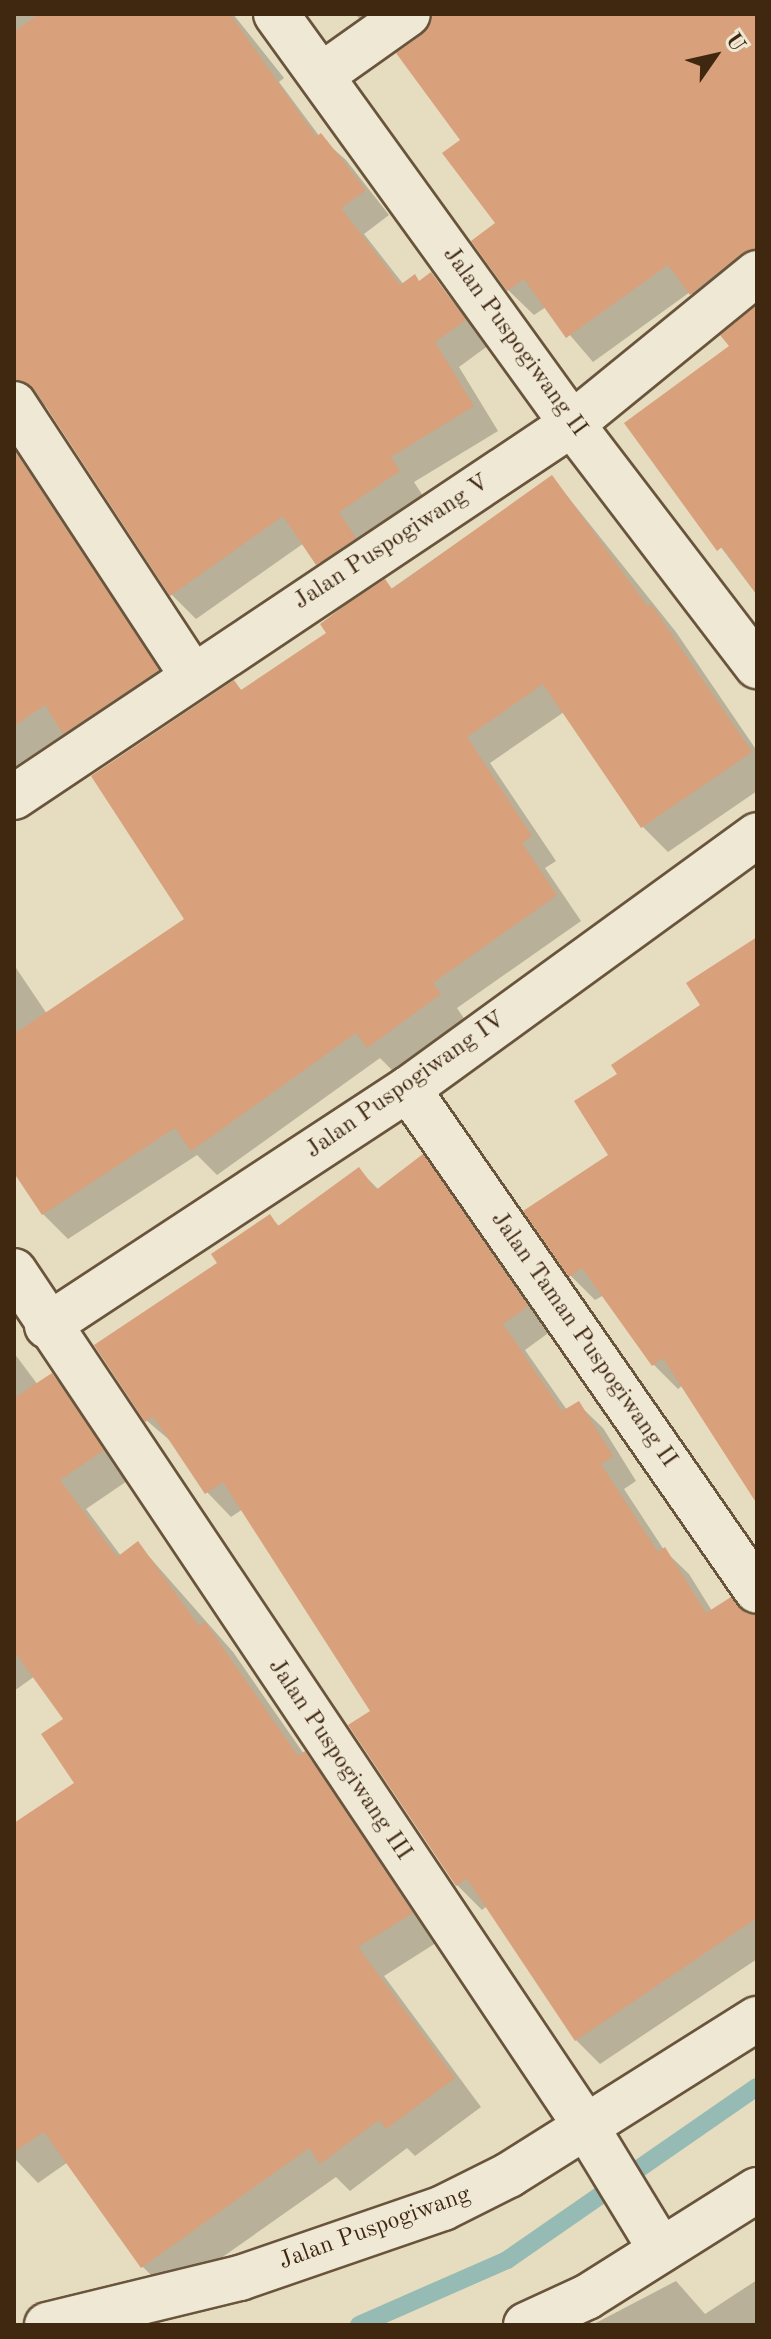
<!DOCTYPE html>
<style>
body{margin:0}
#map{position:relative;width:771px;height:2339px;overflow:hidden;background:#e6dcbf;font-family:"Old Standard TT",serif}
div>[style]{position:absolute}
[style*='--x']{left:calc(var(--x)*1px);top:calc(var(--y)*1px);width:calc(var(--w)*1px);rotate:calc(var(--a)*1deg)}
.shadow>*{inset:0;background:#0003}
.stream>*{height:18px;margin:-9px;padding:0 9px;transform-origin:9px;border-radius:9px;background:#96bbb4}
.building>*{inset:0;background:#d8a07b}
.roads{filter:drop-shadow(2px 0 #69543c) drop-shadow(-2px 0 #69543c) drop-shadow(0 2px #69543c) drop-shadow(0 -2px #69543c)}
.minor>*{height:44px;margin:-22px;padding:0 22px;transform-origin:22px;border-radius:22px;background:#efe8d5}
span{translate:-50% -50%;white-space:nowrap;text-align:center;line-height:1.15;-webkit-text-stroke:7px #efe8d5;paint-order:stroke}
.street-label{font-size:24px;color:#3f2710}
.frame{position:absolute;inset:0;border:16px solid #3f2710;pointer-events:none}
.north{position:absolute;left:675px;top:16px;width:80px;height:80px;-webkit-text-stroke:6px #efe8d5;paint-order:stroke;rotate:56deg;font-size:22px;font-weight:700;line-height:32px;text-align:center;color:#3f2710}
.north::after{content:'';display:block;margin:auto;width:28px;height:36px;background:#3f2710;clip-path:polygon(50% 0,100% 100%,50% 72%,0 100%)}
</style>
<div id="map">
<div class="shadow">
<i style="clip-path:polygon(14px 14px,233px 14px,284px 78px,279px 82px,320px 137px,346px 160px,389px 215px,364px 234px,404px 285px,420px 283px,431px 275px,489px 345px,459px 367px,498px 431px,414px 482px,423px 496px,362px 538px,379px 563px,342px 588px,304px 543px,196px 619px,171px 594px,49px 408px,39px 403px,14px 428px)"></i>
<i style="clip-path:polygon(355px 14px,757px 14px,757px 289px,717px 319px,690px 292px,593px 362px,546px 307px,534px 315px,508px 290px,498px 224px,462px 140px,399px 53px,432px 26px,432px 14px,394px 37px,371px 30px)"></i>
<i style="clip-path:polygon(757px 306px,757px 595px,627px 423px,732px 346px)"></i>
<i style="clip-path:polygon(14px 434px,182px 695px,90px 757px,66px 733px,14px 767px)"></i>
<i style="clip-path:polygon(552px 477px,676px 632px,757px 751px,757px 791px,668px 852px,643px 827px,564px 712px,490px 763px,556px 861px,545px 868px,581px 921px,457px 1008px,465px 1020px,393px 1071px,380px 1058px,217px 1175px,197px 1155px,68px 1239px,43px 1214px,14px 1169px,14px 965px,47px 1014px,187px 920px,234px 682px,243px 692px)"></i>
<i style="clip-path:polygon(757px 940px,757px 1502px,683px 1385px,678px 1389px,653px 1364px,604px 1295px,595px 1300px,571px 1276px,526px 1211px,611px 1156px,620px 1075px,703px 1006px)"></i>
<i style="clip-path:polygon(423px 1157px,447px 1181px,551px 1331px,525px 1350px,567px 1410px,578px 1404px,603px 1428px,636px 1481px,624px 1489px,664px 1550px,689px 1574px,712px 1611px,757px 1615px,757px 1959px,600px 2064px,576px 2040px,487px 1906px,482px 1910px,457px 1885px,373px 1712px,243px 1509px,231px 1517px,207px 1492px,173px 1443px,146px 1420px,220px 1263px,270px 1217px,280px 1227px,359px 1170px,379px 1190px)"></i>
<i style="clip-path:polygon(14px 1353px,38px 1385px,52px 1375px,80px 1403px,130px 1479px,86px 1509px,121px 1556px,138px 1544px,233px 1652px,304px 1754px,333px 1782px,439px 1941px,384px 1976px,481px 2107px,415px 2156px,407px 2148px,350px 2191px,336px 2177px,170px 2294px,142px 2266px,68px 2162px,38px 2183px,14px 2158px,14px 1825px,77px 1784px,66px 1719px,35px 1676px,14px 1691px)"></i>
<i style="clip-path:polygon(757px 2280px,757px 2325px,592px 2325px,676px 2281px,705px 2314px)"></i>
</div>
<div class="stream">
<i style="--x:359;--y:2325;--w:162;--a:-23.7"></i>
<i style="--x:507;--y:2260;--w:304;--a:-34.7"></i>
</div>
<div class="building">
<i style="clip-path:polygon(39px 14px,230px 14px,316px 137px,321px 133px,366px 190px,341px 208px,400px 285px,415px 274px,419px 281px,431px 272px,466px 320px,435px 342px,474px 406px,391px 457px,400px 471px,339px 512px,356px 538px,316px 565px,283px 516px,170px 596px,35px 390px,14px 379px,14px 32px)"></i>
<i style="clip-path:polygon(433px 14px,757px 14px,757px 249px,741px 254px,690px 295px,668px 265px,566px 338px,524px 279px,507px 291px,471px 241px,495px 223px,442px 153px,460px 140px,396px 53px,423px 34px)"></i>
<i style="clip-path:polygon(757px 305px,757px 595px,722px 547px,717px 551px,624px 423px,729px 346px,720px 335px)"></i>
<i style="clip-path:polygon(14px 450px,159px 670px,63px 734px,45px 705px,14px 726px)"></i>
<i style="clip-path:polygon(552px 475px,648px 607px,651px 604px,752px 752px,641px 828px,543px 684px,467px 737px,532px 836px,522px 843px,557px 895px,433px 983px,441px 994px,367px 1048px,356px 1033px,191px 1151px,175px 1128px,42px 1215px,14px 1173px,14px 1034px,184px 919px,91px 776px,234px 680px,241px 690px,326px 633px,320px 624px,344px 606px,385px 579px,392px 589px)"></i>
<i style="clip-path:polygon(757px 937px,757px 1504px,663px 1358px,652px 1366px,582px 1268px,569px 1277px,523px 1211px,608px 1155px,574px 1101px,617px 1074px,611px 1065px,700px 1005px,686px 983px)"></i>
<i style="clip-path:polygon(423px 1154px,528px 1306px,503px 1324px,562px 1411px,579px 1401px,613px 1456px,601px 1464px,658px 1552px,665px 1547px,706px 1613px,731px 1597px,746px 1613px,757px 1616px,757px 1918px,575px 2041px,467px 1879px,456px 1886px,348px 1725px,370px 1711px,223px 1482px,205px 1494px,153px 1416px,145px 1422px,94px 1345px,217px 1263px,211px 1254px,270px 1214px,278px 1226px,359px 1167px,376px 1190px)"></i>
<i style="clip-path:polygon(52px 1373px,104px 1450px,60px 1480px,117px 1557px,138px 1541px,199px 1626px,205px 1622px,298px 1756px,305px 1751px,413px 1913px,358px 1947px,455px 2078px,386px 2129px,379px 2120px,320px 2164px,309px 2148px,141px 2268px,44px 2132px,14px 2152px,14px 1823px,74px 1783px,41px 1734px,63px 1719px,14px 1651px,14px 1398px)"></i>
</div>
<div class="roads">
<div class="minor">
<i style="--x:276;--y:14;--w:506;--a:54.17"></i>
<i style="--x:572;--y:424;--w:305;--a:52.6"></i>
<i style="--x:322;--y:75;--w:105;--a:-35.3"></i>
<i style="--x:14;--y:404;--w:324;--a:56.7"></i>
<i style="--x:14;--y:797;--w:671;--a:-33.76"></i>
<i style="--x:572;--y:424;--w:239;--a:-39.2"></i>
<i style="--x:408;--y:1089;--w:611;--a:55.19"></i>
<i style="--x:14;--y:1271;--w:1027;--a:56.23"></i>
<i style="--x:585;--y:2125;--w:146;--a:58.7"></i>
<i style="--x:47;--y:1326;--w:432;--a:-33.3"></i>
<i style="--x:408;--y:1089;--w:432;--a:-36"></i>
<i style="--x:47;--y:2325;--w:199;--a:-13.7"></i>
<i style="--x:240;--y:2278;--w:215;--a:-19"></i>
<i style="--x:443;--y:2208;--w:74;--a:-26.6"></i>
<i style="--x:509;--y:2175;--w:293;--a:-32.2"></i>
<i style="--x:526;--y:2325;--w:67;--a:-24.7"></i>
<i style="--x:587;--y:2297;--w:201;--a:-32.2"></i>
</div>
</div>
<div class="street-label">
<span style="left:514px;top:342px;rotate:54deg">Jalan Puspogiwang II</span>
<span style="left:392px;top:543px;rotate:-33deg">Jalan Puspogiwang V</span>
<span style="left:406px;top:1086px;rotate:-35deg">Jalan Puspogiwang IV</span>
<span style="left:583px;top:1340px;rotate:55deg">Jalan Taman Puspogiwang II</span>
<span style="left:339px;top:1760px;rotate:56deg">Jalan Puspogiwang III</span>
<span style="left:375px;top:2229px;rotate:-20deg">Jalan Puspogiwang</span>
</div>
<div class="frame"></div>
<div class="north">U</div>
</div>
